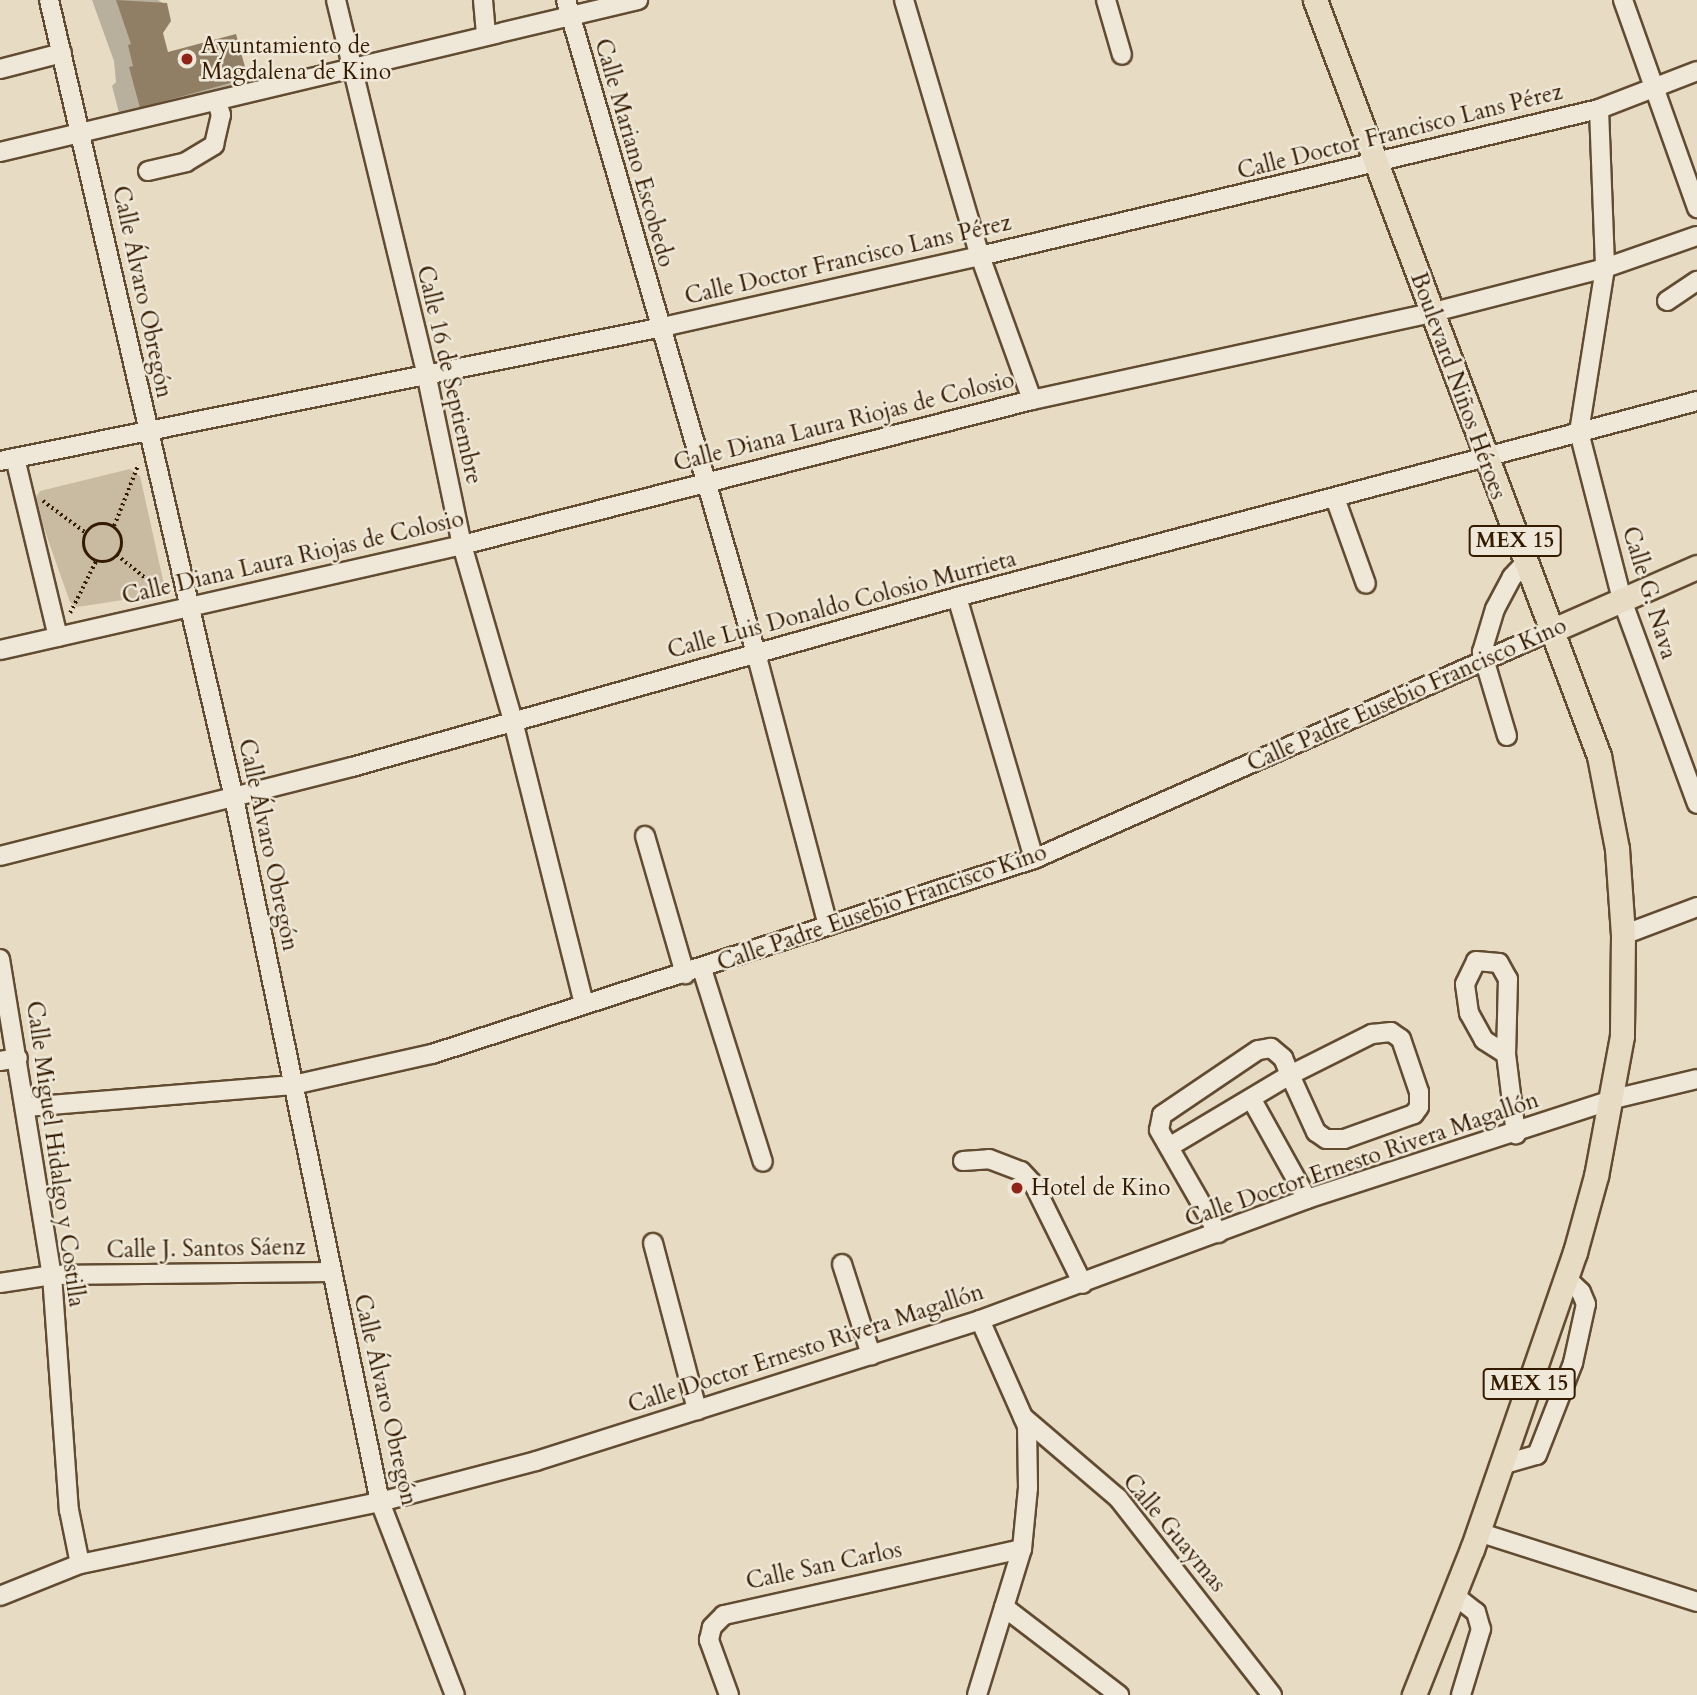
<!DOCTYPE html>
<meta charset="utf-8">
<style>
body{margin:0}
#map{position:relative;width:1697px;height:1695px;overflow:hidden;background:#e7dbc3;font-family:Cardo,serif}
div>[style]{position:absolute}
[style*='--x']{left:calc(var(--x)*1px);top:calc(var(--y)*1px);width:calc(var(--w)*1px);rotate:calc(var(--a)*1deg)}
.green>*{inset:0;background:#c9baa2}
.shadow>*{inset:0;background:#0003}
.building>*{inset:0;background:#917f65}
.path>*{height:3.5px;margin-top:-1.75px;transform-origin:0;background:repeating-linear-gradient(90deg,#341b00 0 2px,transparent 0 5.5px)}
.path>.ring{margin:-1.75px;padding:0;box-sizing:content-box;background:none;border:3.5px solid #341b00;border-radius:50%}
.roads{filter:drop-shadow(2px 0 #614b31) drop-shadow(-2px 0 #614b31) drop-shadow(0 2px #614b31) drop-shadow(0 -2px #614b31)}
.minor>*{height:18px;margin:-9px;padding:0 9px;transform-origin:9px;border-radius:9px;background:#efe8d8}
.major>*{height:23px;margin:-11.5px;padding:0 11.5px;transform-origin:11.5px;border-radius:11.5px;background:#e7dbc3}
.dots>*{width:19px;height:19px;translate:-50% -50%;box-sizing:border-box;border:4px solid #efe8d8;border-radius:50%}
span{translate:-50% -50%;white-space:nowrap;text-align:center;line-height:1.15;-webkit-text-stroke:5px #efe8d8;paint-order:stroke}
.shield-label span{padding:2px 5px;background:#efe8d8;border:2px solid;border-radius:5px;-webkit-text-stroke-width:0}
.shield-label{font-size:21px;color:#341b00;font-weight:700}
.poi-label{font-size:23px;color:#341b00}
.left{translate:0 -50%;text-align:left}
.street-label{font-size:23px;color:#341b00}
</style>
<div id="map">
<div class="green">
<i style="clip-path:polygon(130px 469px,140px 476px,165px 589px,156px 595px,77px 607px,70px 602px,34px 500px,40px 491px)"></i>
</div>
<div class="shadow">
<i style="clip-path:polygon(92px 0,158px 0,166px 5px,161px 32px,167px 54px,246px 77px,229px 95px,122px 124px,112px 86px,116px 82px,114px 61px)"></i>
</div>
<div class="building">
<i style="clip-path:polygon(116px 0,167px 3px,171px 21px,163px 33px,168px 52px,236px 34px,248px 78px,140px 108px,129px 67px,133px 66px,128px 45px,131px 44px)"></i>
</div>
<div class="path">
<i style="--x:43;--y:501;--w:54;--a:36.7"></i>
<i class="ring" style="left:84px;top:524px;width:34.5px;height:34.5px"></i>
<i style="--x:114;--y:526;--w:66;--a:-68.5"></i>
<i style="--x:117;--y:555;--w:62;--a:39.1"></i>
<i style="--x:70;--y:613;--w:58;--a:-63.4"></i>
</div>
<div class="roads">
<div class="minor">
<i style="--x:49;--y:0;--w:819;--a:76.95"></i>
<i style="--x:234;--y:798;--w:719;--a:78.28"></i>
<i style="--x:380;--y:1502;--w:207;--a:68.8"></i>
<i style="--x:336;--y:0;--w:384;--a:76.4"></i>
<i style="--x:426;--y:373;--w:176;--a:78.2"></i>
<i style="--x:462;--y:545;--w:183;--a:73.8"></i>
<i style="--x:513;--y:721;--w:291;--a:75.9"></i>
<i style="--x:483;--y:0;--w:35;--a:85"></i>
<i style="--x:566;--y:0;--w:680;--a:73.78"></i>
<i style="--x:756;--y:653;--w:282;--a:75.2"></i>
<i style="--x:904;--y:0;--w:267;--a:73.5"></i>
<i style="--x:980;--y:256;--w:153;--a:70.1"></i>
<i style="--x:1106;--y:0;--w:57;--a:73.8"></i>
<i style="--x:1623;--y:0;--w:221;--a:70.4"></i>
<i style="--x:0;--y:69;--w:64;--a:-14.5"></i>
<i style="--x:1599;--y:109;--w:159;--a:87.8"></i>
<i style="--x:1605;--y:268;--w:166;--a:99"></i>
<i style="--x:1579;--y:432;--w:173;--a:75.6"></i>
<i style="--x:1622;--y:600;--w:217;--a:69.8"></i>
<i style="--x:0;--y:152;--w:656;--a:-13.4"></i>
<i style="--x:148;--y:171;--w:39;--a:-13"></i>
<i style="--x:186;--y:162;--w:33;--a:-31"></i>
<i style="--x:214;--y:145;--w:31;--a:-77"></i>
<i style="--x:221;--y:115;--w:14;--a:-107"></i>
<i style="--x:1667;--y:301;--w:36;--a:-34"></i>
<i style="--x:15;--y:458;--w:184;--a:76.5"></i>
<i style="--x:0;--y:461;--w:671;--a:-11.43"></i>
<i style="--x:658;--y:328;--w:330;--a:-12.6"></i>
<i style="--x:980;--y:256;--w:636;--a:-13.36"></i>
<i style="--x:1599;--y:109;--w:105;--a:-21.2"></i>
<i style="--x:1335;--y:498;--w:91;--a:70.2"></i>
<i style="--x:957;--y:597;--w:273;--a:73.6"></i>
<i style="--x:0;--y:650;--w:474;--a:-12.8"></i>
<i style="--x:462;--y:545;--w:588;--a:-14.27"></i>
<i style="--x:1032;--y:400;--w:407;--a:-12.3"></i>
<i style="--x:1430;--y:313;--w:181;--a:-14.4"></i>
<i style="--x:1605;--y:268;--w:97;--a:-19.2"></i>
<i style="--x:1507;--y:736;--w:88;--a:-106.6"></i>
<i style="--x:1482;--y:652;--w:45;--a:-73.2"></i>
<i style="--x:1495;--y:609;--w:36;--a:-62"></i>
<i style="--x:1512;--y:577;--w:18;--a:-47"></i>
<i style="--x:645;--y:836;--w:144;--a:73.8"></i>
<i style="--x:0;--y:856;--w:363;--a:-14.2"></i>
<i style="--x:352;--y:767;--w:628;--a:-15.69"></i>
<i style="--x:957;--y:597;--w:766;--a:-14.83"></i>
<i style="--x:1623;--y:935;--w:79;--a:-20.7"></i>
<i style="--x:0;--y:959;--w:320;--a:80.7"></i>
<i style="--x:52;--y:1275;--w:236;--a:85.9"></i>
<i style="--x:69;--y:1510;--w:55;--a:78.5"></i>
<i style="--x:702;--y:969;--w:202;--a:72.5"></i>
<i style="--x:1506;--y:1054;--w:26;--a:-148"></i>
<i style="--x:1484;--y:1040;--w:31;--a:-119"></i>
<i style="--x:1469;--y:1013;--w:29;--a:-98"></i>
<i style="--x:1465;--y:984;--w:25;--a:-64"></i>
<i style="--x:1476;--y:961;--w:23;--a:5"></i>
<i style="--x:1499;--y:963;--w:18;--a:61"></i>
<i style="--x:1508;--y:979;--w:75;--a:91.5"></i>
<i style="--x:1506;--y:1054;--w:81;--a:82.9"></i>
<i style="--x:0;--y:1061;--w:18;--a:-9"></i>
<i style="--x:1252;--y:1100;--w:113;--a:60.9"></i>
<i style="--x:26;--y:1107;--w:268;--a:-4.7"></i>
<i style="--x:293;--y:1085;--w:142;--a:-12.6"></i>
<i style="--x:432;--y:1054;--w:633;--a:-17.95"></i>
<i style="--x:1034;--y:859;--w:565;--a:-23.8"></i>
<i style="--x:1169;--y:1147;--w:141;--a:-30.8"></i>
<i style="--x:1290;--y:1075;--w:92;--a:-26.6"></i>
<i style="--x:1372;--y:1034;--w:19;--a:-6"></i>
<i style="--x:1391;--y:1032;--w:12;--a:35"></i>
<i style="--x:1401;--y:1039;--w:56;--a:71.2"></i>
<i style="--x:1419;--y:1092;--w:15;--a:90"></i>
<i style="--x:1419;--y:1107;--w:9;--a:126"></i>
<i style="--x:1414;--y:1114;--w:74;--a:160.3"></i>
<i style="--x:1344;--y:1139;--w:18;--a:180"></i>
<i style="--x:1326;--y:1139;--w:12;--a:-145"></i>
<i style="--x:1316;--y:1132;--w:63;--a:-114.5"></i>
<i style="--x:1290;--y:1075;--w:18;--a:-112"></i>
<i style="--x:1283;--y:1058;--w:16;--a:-140"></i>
<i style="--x:1271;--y:1048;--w:13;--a:171"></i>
<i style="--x:1258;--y:1050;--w:116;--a:145.9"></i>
<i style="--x:1162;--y:1115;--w:15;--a:101"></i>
<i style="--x:1159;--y:1130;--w:119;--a:60.2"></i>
<i style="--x:963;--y:1161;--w:26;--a:-4"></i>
<i style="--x:989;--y:1159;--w:34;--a:21"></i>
<i style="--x:1021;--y:1171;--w:19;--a:47"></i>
<i style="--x:1034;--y:1185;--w:110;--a:63.7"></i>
<i style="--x:653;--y:1243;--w:173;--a:75.2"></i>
<i style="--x:842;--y:1264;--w:96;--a:72.3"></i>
<i style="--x:0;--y:1283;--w:53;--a:-8.7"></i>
<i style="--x:52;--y:1275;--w:278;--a:-0.6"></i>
<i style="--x:1023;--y:1417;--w:125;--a:40.5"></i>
<i style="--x:1118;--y:1498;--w:250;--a:52"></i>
<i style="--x:1501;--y:1465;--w:37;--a:-16"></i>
<i style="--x:1537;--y:1455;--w:99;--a:-68.6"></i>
<i style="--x:1573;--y:1363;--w:60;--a:-77.6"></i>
<i style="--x:1586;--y:1304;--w:13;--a:-113"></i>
<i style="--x:1581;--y:1292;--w:21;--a:-137"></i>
<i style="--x:1478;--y:1532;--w:230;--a:17.7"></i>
<i style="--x:1454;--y:1595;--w:28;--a:38"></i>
<i style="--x:1476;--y:1612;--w:18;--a:74"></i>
<i style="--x:1481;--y:1629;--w:69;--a:106.9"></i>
<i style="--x:0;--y:1596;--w:86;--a:-21.8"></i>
<i style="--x:80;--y:1564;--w:306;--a:-11.7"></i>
<i style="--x:380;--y:1502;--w:161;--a:-14.7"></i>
<i style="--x:536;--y:1461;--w:466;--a:-17.6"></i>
<i style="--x:980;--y:1320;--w:349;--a:-20.3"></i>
<i style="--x:1307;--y:1199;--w:323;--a:-18"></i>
<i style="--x:1614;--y:1099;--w:85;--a:-13.5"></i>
<i style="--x:1004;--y:1607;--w:145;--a:37.4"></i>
<i style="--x:729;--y:1695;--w:59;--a:-110"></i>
<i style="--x:709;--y:1640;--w:13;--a:-77"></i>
<i style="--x:712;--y:1627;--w:17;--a:-45"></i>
<i style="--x:724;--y:1615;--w:305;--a:-12.5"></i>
<i style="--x:977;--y:1695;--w:153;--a:-72.9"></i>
<i style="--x:1022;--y:1549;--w:61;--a:-84.4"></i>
<i style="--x:1028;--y:1488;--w:62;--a:-90.9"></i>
<i style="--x:1027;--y:1426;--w:116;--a:-113.9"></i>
</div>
<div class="major">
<i style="--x:1315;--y:0;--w:808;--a:69.41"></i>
<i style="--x:1599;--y:756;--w:95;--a:79"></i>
<i style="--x:1617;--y:849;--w:86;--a:86"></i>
<i style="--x:1623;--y:935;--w:101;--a:90.6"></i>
<i style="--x:1622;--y:1036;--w:142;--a:100.5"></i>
<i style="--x:1596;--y:1176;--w:79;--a:105.4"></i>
<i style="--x:1575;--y:1252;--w:314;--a:109.1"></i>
<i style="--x:1472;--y:1549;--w:157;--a:111.7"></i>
<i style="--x:1551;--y:631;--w:159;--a:-23.7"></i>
</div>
</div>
<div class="dots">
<i style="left:187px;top:59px;background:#8f2418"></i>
<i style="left:1017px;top:1188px;background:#8f2418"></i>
</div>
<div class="shield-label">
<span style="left:1515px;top:541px">MEX 15</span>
<span style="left:1529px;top:1384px">MEX 15</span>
</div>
<div class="poi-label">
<span class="left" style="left:201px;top:59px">Ayuntamiento de<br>Magdalena de Kino</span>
<span class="left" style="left:1031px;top:1188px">Hotel de Kino</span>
</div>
<div class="street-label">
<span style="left:1400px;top:132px;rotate:-14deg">Calle Doctor Francisco Lans Pérez</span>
<span style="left:634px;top:153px;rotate:74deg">Calle Mariano Escobedo</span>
<span style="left:848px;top:260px;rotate:-13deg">Calle Doctor Francisco Lans Pérez</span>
<span style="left:142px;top:292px;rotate:78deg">Calle Álvaro Obregón</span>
<span style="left:449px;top:375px;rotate:77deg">Calle 16 de Septiembre</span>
<span style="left:1458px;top:386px;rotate:70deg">Boulevard Niños Héroes</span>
<span style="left:844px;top:422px;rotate:-14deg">Calle Diana Laura Riojas de Colosio</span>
<span style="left:293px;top:558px;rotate:-13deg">Calle Diana Laura Riojas de Colosio</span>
<span style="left:1649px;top:593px;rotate:73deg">Calle G. Nava</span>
<span style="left:842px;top:605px;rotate:-15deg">Calle Luis Donaldo Colosio Murrieta</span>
<span style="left:1407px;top:695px;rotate:-24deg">Calle Padre Eusebio Francisco Kino</span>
<span style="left:268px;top:845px;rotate:78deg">Calle Álvaro Obregón</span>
<span style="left:882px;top:908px;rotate:-19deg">Calle Padre Eusebio Francisco Kino</span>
<span style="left:55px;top:1154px;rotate:82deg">Calle Miguel Hidalgo y Costilla</span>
<span style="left:1362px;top:1160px;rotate:-19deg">Calle Doctor Ernesto Rivera Magallón</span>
<span style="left:206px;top:1249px;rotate:-1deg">Calle J. Santos Sáenz</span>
<span style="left:806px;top:1349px;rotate:-18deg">Calle Doctor Ernesto Rivera Magallón</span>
<span style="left:385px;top:1400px;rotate:77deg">Calle Álvaro Obregón</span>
<span style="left:1174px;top:1533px;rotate:50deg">Calle Guaymas</span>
<span style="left:824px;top:1566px;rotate:-12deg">Calle San Carlos</span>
</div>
</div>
